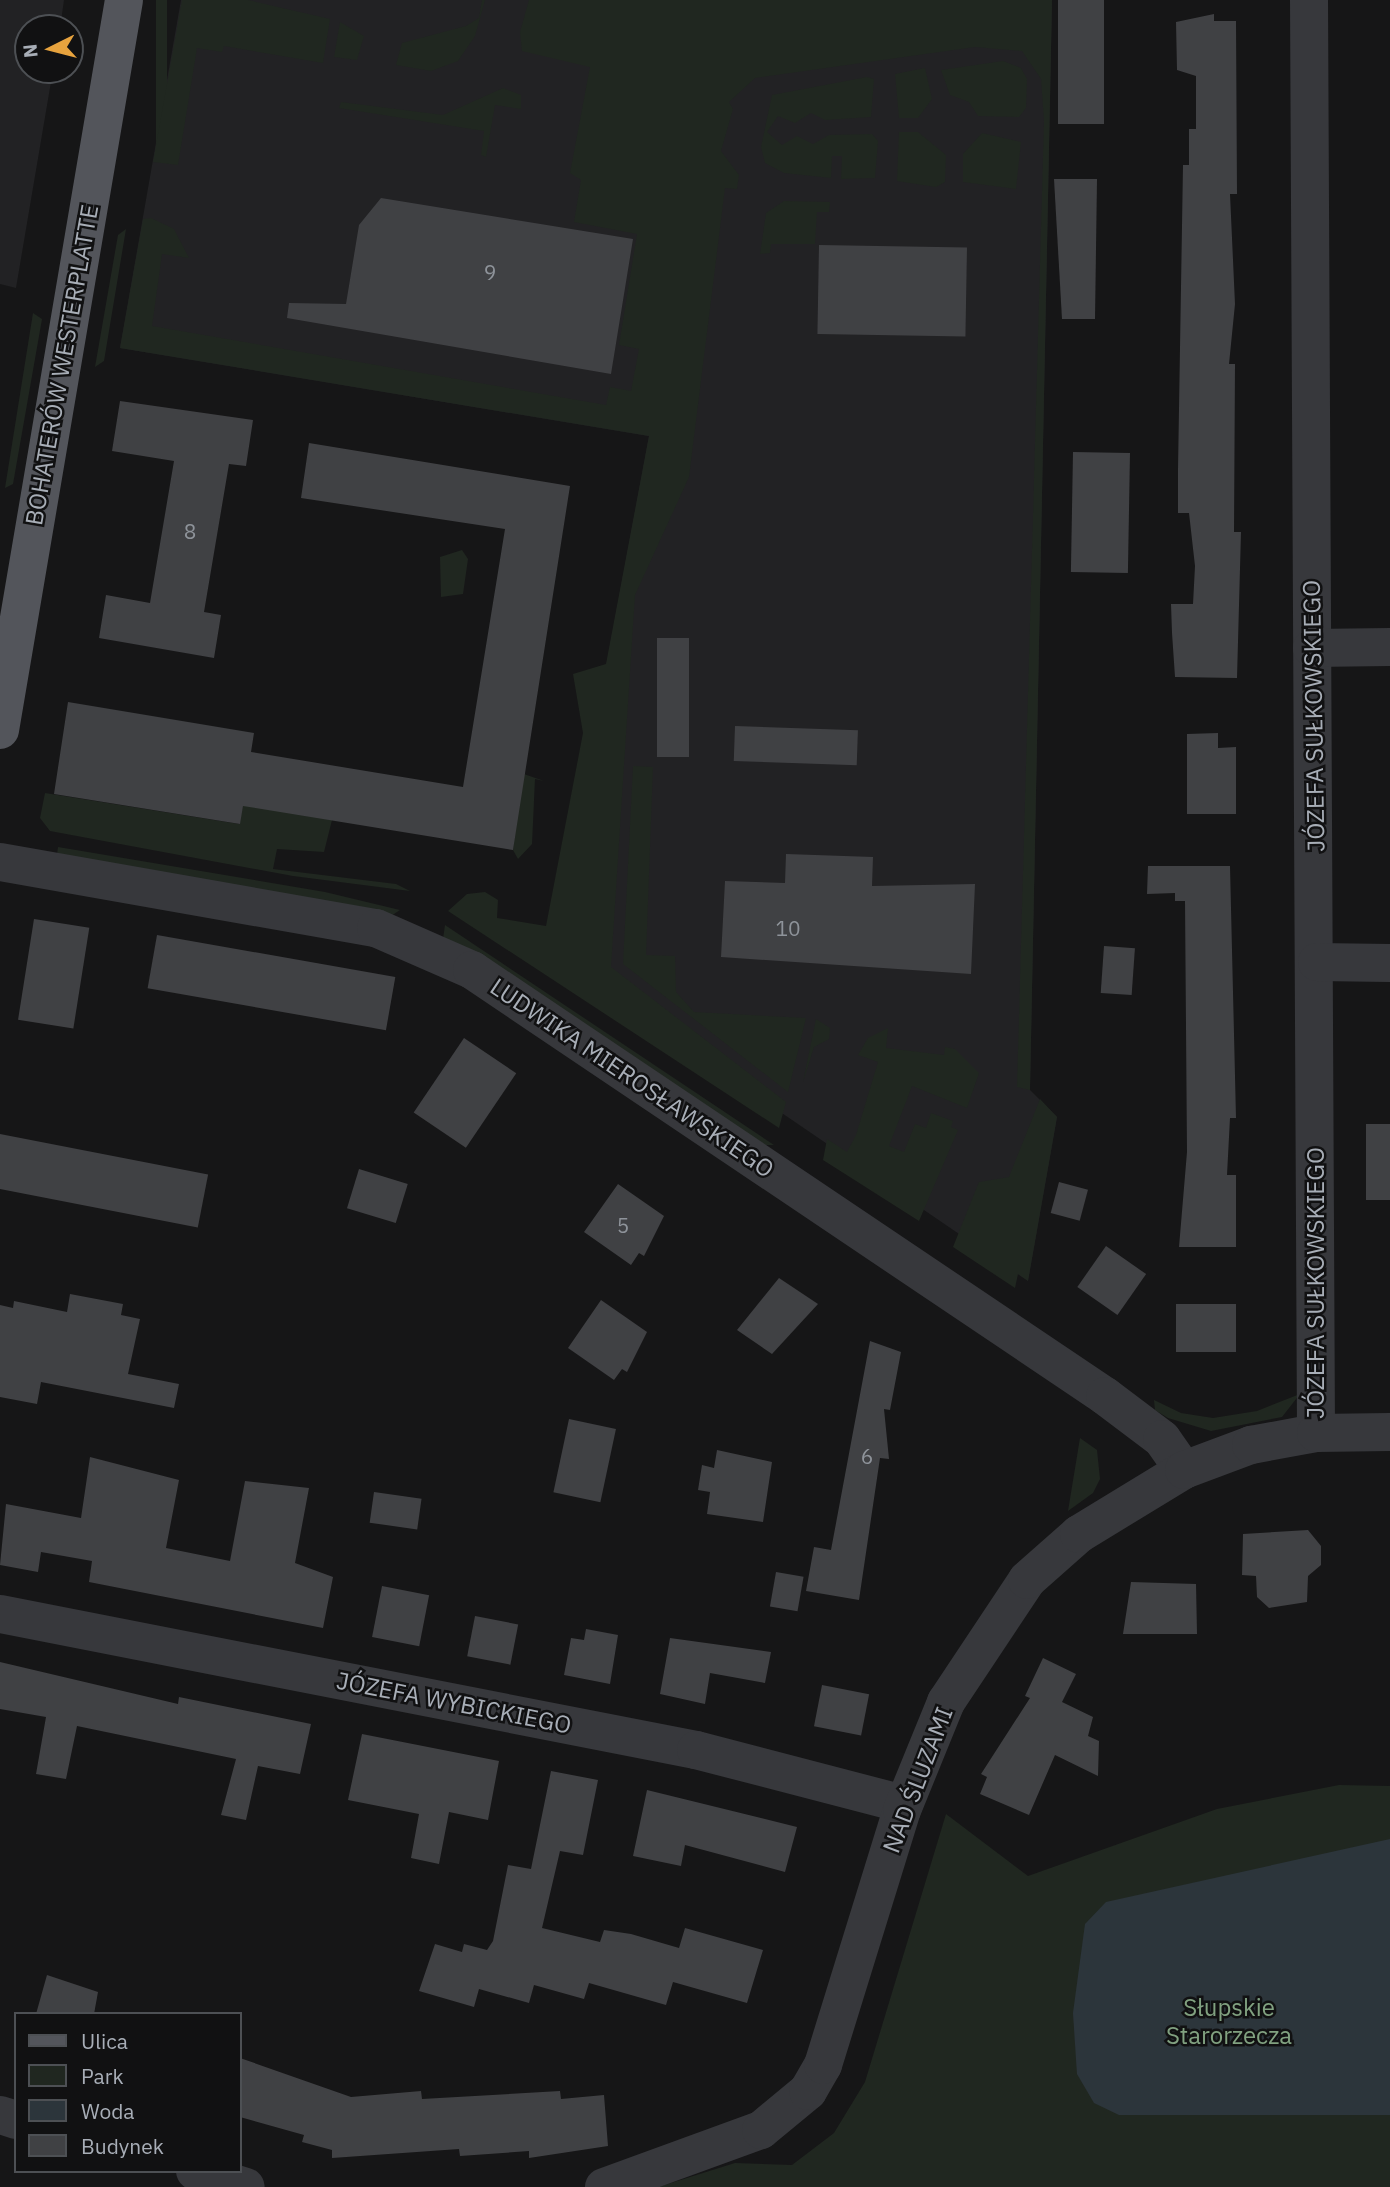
<!DOCTYPE html>
<meta charset="utf-8">
<style>
body{margin:0}
#map{position:relative;width:1390px;height:2187px;overflow:hidden;background:#161617;font-family:"IBM Plex Sans",sans-serif}
div>[style]{position:absolute}
[style*='--x']{left:calc(var(--x)*1px);top:calc(var(--y)*1px);width:calc(var(--w)*1px);rotate:calc(var(--a)*1deg)}
.built>*{inset:0;background:#222224}
.green>*{inset:0;background:#202720;transform-origin:0 0}
.water>*{inset:0;background:#2c353b}
.building>*{inset:0;background:#404144;transform-origin:0 0}
.minor>*{height:38px;margin:-19px;padding:0 19px;transform-origin:19px;border-radius:19px;background:#37383c}
.major>*{height:38px;margin:-19px;padding:0 19px;transform-origin:19px;border-radius:19px;background:#53555b}
span{translate:-50% -50%;white-space:nowrap;text-align:center;line-height:1.15;-webkit-text-stroke:5px #111112;paint-order:stroke}
.number-label{font-size:21px;color:#8e939a}
.number-label span{-webkit-text-stroke-width:0}
.street-label{font-size:24px;color:#a8aeb7}
.park-label{font-size:24px;color:#81a180}
.legend{position:absolute;left:14px;top:2012px;width:228px;height:161px;box-sizing:border-box;background:#111112;border:2px solid #4d5054;margin:0;padding:9px 12px;list-style:none;font-size:21px;color:#a8aeb7}
.legend li{display:flex;align-items:center;gap:14px;height:35px}
.legend b{width:35px;border:2px solid #4d5054}
.north{position:absolute;left:14px;top:14px;width:70px;height:70px;box-sizing:border-box;background:#111112;border:2px solid #4d5054;border-radius:50%;rotate:264deg;font-size:19px;font-weight:700;line-height:28px;text-align:center;color:#a8aeb7}
.north::after{content:'';display:block;margin:auto;width:24px;height:32px;background:#e7a33e;clip-path:polygon(50% 0,100% 100%,50% 72%,0 100%)}
</style>
<div id="map">
<div class="built">
<i style="clip-path:polygon(0 0,64px 0,60px 28px,28px 28px,28px 70px,53px 70px,16px 288px,0 284px)"></i>
<i style="clip-path:polygon(181px 0,552px 0,755px 77px,1052px 2px,1030px 1090px,1057px 1117px,1028px 1281px,552px 956px,649px 436px,120px 348px)"></i>
</div>
<div class="green">
<i style="left:156px;top:0;width:11px;height:152px"></i>
<i style="clip-path:polygon(182px 0,248px 0,330px 19px,323px 63px,224px 46px,222px 52px,197px 48px,178px 165px,153px 162px)"></i>
<i style="clip-path:polygon(482px 0,485px 0,475px 36px,458px 61px,431px 71px,396px 65px,402px 43px,466px 26px,479px 18px)"></i>
<i style="clip-path:polygon(529px 0,1052px 0,1030px 1090px,1017px 1087px,1044px 121px,1041px 79px,1022px 51px,975px 47px,755px 78px,729px 102px,733px 109px,721px 151px,739px 175px,737px 189px,725px 188px,689px 477px,635px 595px,611px 967px,786px 1102px,779px 1128px,448px 911px,467px 894px,485px 892px,498px 900px,497px 918px,546px 926px,583px 733px,573px 674px,606px 664px,649px 436px,120px 348px,143px 219px,151px 218px,174px 229px,189px 258px,162px 254px,152px 326px,606px 405px,610px 387px,631px 391px,639px 349px,619px 345px,637px 234px,574px 222px,581px 180px,570px 173px,590px 67px,522px 51px,520px 32px)"></i>
<i style="clip-path:polygon(340px 22px,364px 36px,357px 60px,334px 57px)"></i>
<i style="clip-path:polygon(1003px 61px,1021px 68px,1027px 79px,1026px 108px,1019px 117px,978px 116px,969px 102px,950px 95px,941px 70px)"></i>
<i style="clip-path:polygon(925px 68px,932px 99px,918px 118px,899px 118px,895px 74px)"></i>
<i style="clip-path:polygon(867px 77px,874px 79px,871px 117px,825px 120px,811px 113px,795px 123px,778px 116px,767px 132px,782px 145px,797px 136px,813px 144px,829px 135px,872px 134px,878px 141px,875px 178px,841px 179px,842px 156px,832px 156px,831px 178px,784px 173px,765px 163px,761px 147px,772px 95px)"></i>
<i style="clip-path:polygon(503px 88px,521px 95px,521px 109px,495px 105px,486px 157px,481px 155px,484px 131px,339px 108px,341px 102px,443px 115px)"></i>
<i style="clip-path:polygon(899px 132px,918px 132px,946px 155px,945px 182px,936px 187px,897px 181px)"></i>
<i style="clip-path:polygon(982px 133px,1021px 142px,1016px 189px,963px 182px,963px 154px)"></i>
<i style="clip-path:polygon(784px 201px,830px 202px,829px 212px,817px 212px,815px 244px,771px 244px,770px 253px,760px 254px,766px 213px)"></i>
<i style="clip-path:polygon(126px 229px,104px 361px,95px 367px,118px 235px)"></i>
<i style="clip-path:polygon(33px 313px,42px 319px,13px 484px,5px 488px)"></i>
<i style="clip-path:polygon(462px 550px,468px 559px,463px 594px,441px 597px,440px 557px)"></i>
<i style="clip-path:polygon(633px 766px,653px 767px,646px 955px,675px 956px,676px 992px,694px 1012px,806px 1018px,788px 1092px,623px 964px)"></i>
<i style="clip-path:polygon(521px 773px,544px 781px,535px 779px,532px 844px,518px 859px,513px 850px)"></i>
<i style="clip-path:polygon(45px 793px,239px 824px,244px 800px,332px 820px,324px 852px,277px 849px,273px 869px,396px 884px,410px 891px,293px 876px,50px 831px,40px 818px)"></i>
<i style="clip-path:polygon(58px 847px,325px 892px,400px 910px,391px 916px,57px 855px)"></i>
<i style="clip-path:polygon(445px 925px,774px 1145px,765px 1145px,443px 939px)"></i>
<i style="clip-path:polygon(816px 1019px,830px 1028px,829px 1039px,814px 1047px,803px 1082px)"></i>
<i style="clip-path:polygon(888px 1028px,886px 1048px,944px 1055px,945px 1047px,955px 1049px,979px 1073px,967px 1108px,912px 1086px,889px 1146px,904px 1152px,915px 1124px,926px 1128px,931px 1113px,953px 1121px,951px 1127px,958px 1130px,919px 1221px,823px 1160px,827px 1139px,847px 1152px,856px 1135px,878px 1062px,858px 1055px,868px 1038px)"></i>
<i style="clip-path:polygon(1040px 1099px,1057px 1117px,1028px 1281px,1018px 1274px,1015px 1288px,953px 1247px,979px 1182px,1009px 1177px)"></i>
<i style="clip-path:polygon(1300px 1394px,1282px 1417px,1211px 1431px,1168px 1418px,1155px 1410px,1154px 1400px,1181px 1413px,1213px 1418px,1257px 1411px)"></i>
<i style="clip-path:polygon(1080px 1438px,1097px 1450px,1100px 1479px,1093px 1493px,1068px 1511px)"></i>
<i style="clip-path:polygon(1339px 1785px,1390px 1786px,1390px 2187px,658px 2187px,735px 2163px,792px 2165px,834px 2133px,865px 2082px,946px 1814px,1028px 1876px,1217px 1809px)"></i>
</div>
<div class="water">
<i style="clip-path:polygon(1390px 1839px,1390px 2115px,1119px 2115px,1094px 2103px,1077px 2074px,1073px 2013px,1085px 1924px,1106px 1902px)"></i>
</div>
<div class="building">
<i style="left:1058px;top:0;width:46px;height:124px"></i>
<i style="clip-path:polygon(1214px 14px,1214px 21px,1236px 21px,1237px 194px,1230px 194px,1235px 304px,1229px 364px,1235px 364px,1234px 532px,1241px 532px,1237px 678px,1175px 677px,1172px 633px,1171px 604px,1193px 604px,1195px 566px,1189px 513px,1178px 513px,1178px 470px,1183px 165px,1189px 165px,1189px 129px,1196px 129px,1196px 76px,1177px 70px,1176px 22px)"></i>
<i style="clip-path:polygon(1054px 179px,1097px 179px,1095px 319px,1062px 319px)"></i>
<i style="clip-path:polygon(381px 198px,633px 239px,611px 374px,287px 318px,289px 303px,346px 304px,359px 225px)"></i>
<i style="left:819px;top:245px;width:148px;height:89px;rotate:1deg"></i>
<i style="clip-path:polygon(120px 401px,253px 420px,246px 466px,229px 464px,204px 612px,221px 615px,214px 658px,99px 638px,106px 595px,150px 603px,174px 461px,112px 451px)"></i>
<i style="clip-path:polygon(309px 443px,570px 486px,513px 850px,243px 806px,240px 824px,54px 794px,68px 702px,254px 733px,251px 752px,463px 787px,505px 529px,301px 498px)"></i>
<i style="left:1073px;top:452px;width:57px;height:120px;rotate:1deg"></i>
<i style="left:657px;top:638px;width:32px;height:119px"></i>
<i style="left:735px;top:726px;width:123px;height:35px;rotate:2deg"></i>
<i style="clip-path:polygon(1218px 733px,1218px 748px,1236px 747px,1236px 814px,1187px 814px,1187px 734px)"></i>
<i style="clip-path:polygon(786px 854px,873px 857px,872px 886px,975px 884px,971px 974px,721px 957px,725px 881px,785px 883px)"></i>
<i style="clip-path:polygon(1148px 866px,1230px 866px,1236px 1118px,1230px 1118px,1227px 1175px,1236px 1175px,1236px 1247px,1179px 1247px,1187px 1152px,1185px 901px,1175px 901px,1175px 893px,1147px 894px)"></i>
<i style="left:34px;top:919px;width:56px;height:102px;rotate:9deg"></i>
<i style="left:157px;top:935px;width:242px;height:54px;rotate:10deg"></i>
<i style="left:1104px;top:946px;width:31px;height:47px;rotate:4deg"></i>
<i style="left:464px;top:1038px;width:63px;height:90px;rotate:34deg"></i>
<i style="left:1366px;top:1124px;width:24px;height:76px"></i>
<i style="left:0;top:1134px;width:212px;height:54px;rotate:11deg"></i>
<i style="left:359px;top:1169px;width:51px;height:41px;rotate:17deg"></i>
<i style="left:1059px;top:1182px;width:30px;height:32px;rotate:15deg"></i>
<i style="clip-path:polygon(618px 1184px,664px 1216px,644px 1256px,639px 1253px,631px 1265px,584px 1232px)"></i>
<i style="left:1106px;top:1246px;width:49px;height:50px;rotate:35deg"></i>
<i style="clip-path:polygon(779px 1278px,818px 1304px,772px 1354px,737px 1330px)"></i>
<i style="clip-path:polygon(70px 1294px,123px 1304px,121px 1315px,140px 1319px,128px 1374px,179px 1384px,174px 1408px,41px 1382px,37px 1404px,0 1397px,0 1305px,13px 1308px,14px 1301px,67px 1312px)"></i>
<i style="clip-path:polygon(601px 1300px,647px 1332px,627px 1372px,622px 1369px,614px 1380px,568px 1348px)"></i>
<i style="left:1176px;top:1304px;width:60px;height:48px"></i>
<i style="clip-path:polygon(870px 1341px,901px 1352px,890px 1410px,884px 1409px,889px 1459px,880px 1458px,859px 1600px,806px 1591px,814px 1547px,831px 1550px)"></i>
<i style="left:569px;top:1419px;width:48px;height:75px;rotate:12deg"></i>
<i style="clip-path:polygon(717px 1450px,772px 1462px,763px 1522px,707px 1514px,710px 1492px,698px 1490px,702px 1465px,714px 1468px)"></i>
<i style="clip-path:polygon(90px 1457px,179px 1480px,166px 1548px,230px 1561px,245px 1481px,309px 1488px,295px 1563px,333px 1577px,323px 1628px,89px 1582px,92px 1561px,41px 1552px,38px 1572px,0 1565px,6px 1504px,81px 1518px)"></i>
<i style="left:374px;top:1492px;width:48px;height:31px;rotate:8deg"></i>
<i style="clip-path:polygon(1308px 1530px,1321px 1546px,1321px 1565px,1308px 1576px,1307px 1602px,1269px 1608px,1257px 1597px,1256px 1576px,1242px 1575px,1243px 1534px)"></i>
<i style="left:776px;top:1572px;width:28px;height:35px;rotate:10deg"></i>
<i style="clip-path:polygon(1131px 1582px,1196px 1584px,1197px 1634px,1123px 1634px)"></i>
<i style="left:382px;top:1586px;width:48px;height:52px;rotate:11deg"></i>
<i style="left:475px;top:1616px;width:44px;height:41px;rotate:11deg"></i>
<i style="clip-path:polygon(586px 1629px,618px 1635px,610px 1684px,564px 1675px,571px 1638px,584px 1640px)"></i>
<i style="clip-path:polygon(670px 1638px,771px 1652px,765px 1683px,710px 1673px,705px 1704px,660px 1694px)"></i>
<i style="clip-path:polygon(1043px 1658px,1076px 1674px,1062px 1702px,1093px 1717px,1088px 1736px,1099px 1741px,1098px 1776px,1055px 1755px,1029px 1815px,980px 1794px,987px 1777px,981px 1774px,1030px 1698px,1025px 1696px)"></i>
<i style="clip-path:polygon(0 1662px,178px 1704px,179px 1697px,311px 1724px,300px 1774px,258px 1766px,246px 1820px,221px 1815px,236px 1759px,77px 1726px,66px 1779px,36px 1774px,46px 1717px,0 1709px)"></i>
<i style="left:822px;top:1685px;width:48px;height:42px;rotate:11deg"></i>
<i style="clip-path:polygon(362px 1734px,499px 1761px,488px 1820px,449px 1812px,439px 1864px,411px 1858px,419px 1814px,348px 1800px)"></i>
<i style="clip-path:polygon(551px 1771px,598px 1780px,583px 1855px,560px 1851px,542px 1928px,600px 1942px,604px 1930px,631px 1934px,679px 1948px,685px 1928px,763px 1950px,747px 2003px,673px 1982px,666px 2005px,589px 1983px,584px 1999px,534px 1985px,529px 2003px,479px 1989px,474px 2007px,419px 1991px,435px 1944px,462px 1952px,464px 1944px,487px 1950px,493px 1941px,508px 1865px,531px 1869px)"></i>
<i style="clip-path:polygon(647px 1790px,797px 1827px,785px 1872px,685px 1845px,681px 1866px,633px 1856px)"></i>
<i style="clip-path:polygon(47px 1975px,98px 1992px,94px 2014px,36px 2014px)"></i>
<i style="clip-path:polygon(240px 2058px,351px 2097px,421px 2091px,422px 2099px,560px 2091px,561px 2099px,604px 2095px,608px 2146px,529px 2158px,529px 2151px,460px 2156px,459px 2149px,332px 2158px,332px 2150px,302px 2142px,304px 2135px,240px 2117px)"></i>
</div>
<div class="minor">
<i style="--x:1309;--y:0;--w:1433;--a:89.72"></i>
<i style="--x:1312;--y:648;--w:78;--a:-0.7"></i>
<i style="--x:0;--y:862;--w:382;--a:10"></i>
<i style="--x:376;--y:928;--w:105;--a:23.6"></i>
<i style="--x:472;--y:970;--w:763;--a:33.94"></i>
<i style="--x:1105;--y:1396;--w:71;--a:37"></i>
<i style="--x:1162;--y:1439;--w:38;--a:55"></i>
<i style="--x:1317;--y:962;--w:73;--a:0.8"></i>
<i style="--x:0;--y:1614;--w:709;--a:11.06"></i>
<i style="--x:696;--y:1750;--w:215;--a:14.6"></i>
<i style="--x:0;--y:2115;--w:17;--a:17"></i>
<i style="--x:195;--y:2171;--w:53;--a:17.4"></i>
<i style="--x:604;--y:2187;--w:167;--a:-20"></i>
<i style="--x:761;--y:2130;--w:61;--a:-39.7"></i>
<i style="--x:808;--y:2091;--w:30;--a:-60"></i>
<i style="--x:823;--y:2065;--w:267;--a:-72.8"></i>
<i style="--x:902;--y:1810;--w:117;--a:-67.8"></i>
<i style="--x:946;--y:1702;--w:146;--a:-56.4"></i>
<i style="--x:1027;--y:1580;--w:69;--a:-41.5"></i>
<i style="--x:1079;--y:1534;--w:123;--a:-31.4"></i>
<i style="--x:1184;--y:1470;--w:72;--a:-20.5"></i>
<i style="--x:1251;--y:1445;--w:66;--a:-10.5"></i>
<i style="--x:1316;--y:1433;--w:74;--a:-0.8"></i>
</div>
<div class="major">
<i style="--x:0;--y:730;--w:740;--a:-80.36"></i>
</div>
<div class="number-label">
<span style="left:490px;top:272px">9</span>
<span style="left:190px;top:531px">8</span>
<span style="left:788px;top:928px">10</span>
<span style="left:623px;top:1225px">5</span>
<span style="left:867px;top:1456px">6</span>
</div>
<div class="street-label">
<span style="left:62px;top:365px;rotate:-80deg">BOHATERÓW WESTERPLATTE</span>
<span style="left:1314px;top:716px;rotate:-91deg">JÓZEFA SUŁKOWSKIEGO</span>
<span style="left:632px;top:1078px;rotate:34deg">LUDWIKA MIEROSŁAWSKIEGO</span>
<span style="left:1316px;top:1283px;rotate:-90deg">JÓZEFA SUŁKOWSKIEGO</span>
<span style="left:454px;top:1703px;rotate:11deg">JÓZEFA WYBICKIEGO</span>
<span style="left:918px;top:1780px;rotate:-69deg">NAD ŚLUZAMI</span>
</div>
<div class="park-label">
<span style="left:1229px;top:2022px">Słupskie<br>Starorzecza</span>
</div>
<ul class="legend">
<li><b style="height:9px;background:#53555b"></b>Ulica</li>
<li><b style="height:19px;background:#202720"></b>Park</li>
<li><b style="height:19px;background:#2c353b"></b>Woda</li>
<li><b style="height:19px;background:#404144"></b>Budynek</li>
</ul>
<div class="north">N</div>
</div>
